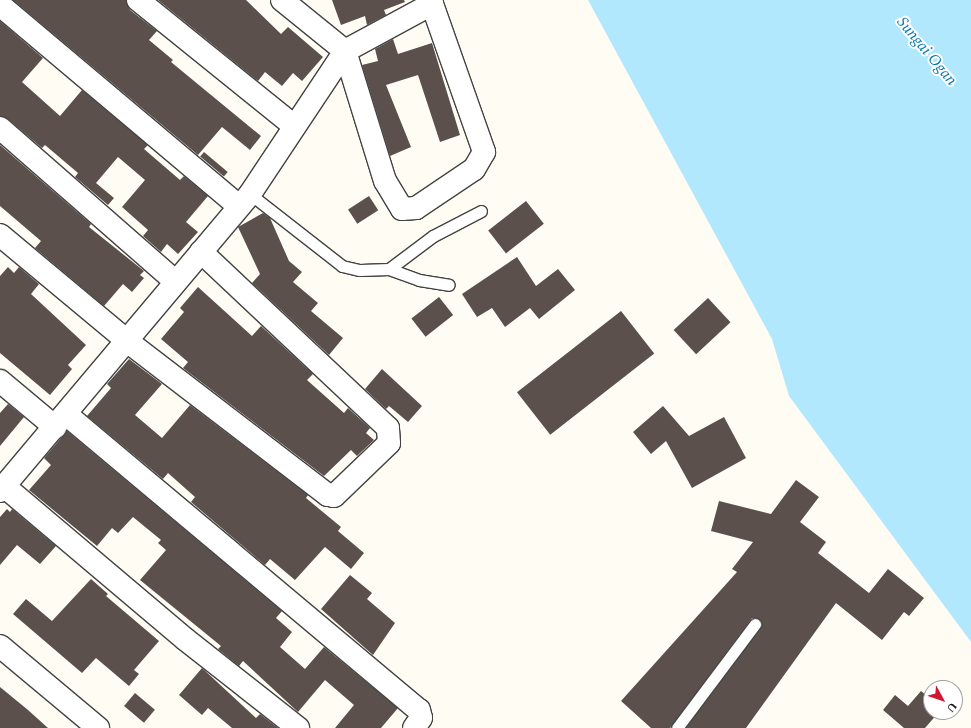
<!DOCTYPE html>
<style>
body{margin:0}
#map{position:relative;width:971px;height:728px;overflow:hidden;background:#fffcf4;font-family:Spectral,serif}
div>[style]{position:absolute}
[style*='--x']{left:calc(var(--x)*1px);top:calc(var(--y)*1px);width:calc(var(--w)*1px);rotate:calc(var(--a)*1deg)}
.water>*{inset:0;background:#b2e8fd}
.building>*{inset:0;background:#5b504b;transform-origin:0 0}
.roads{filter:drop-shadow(1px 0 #434343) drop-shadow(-1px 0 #434343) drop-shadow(0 1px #434343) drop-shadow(0 -1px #434343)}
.lane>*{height:11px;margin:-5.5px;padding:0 5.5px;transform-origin:5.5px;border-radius:5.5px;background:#fff}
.street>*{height:22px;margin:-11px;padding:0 11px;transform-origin:11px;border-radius:11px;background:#fff}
span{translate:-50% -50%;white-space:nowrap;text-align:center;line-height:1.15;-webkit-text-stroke:4px #fff;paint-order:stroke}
.water-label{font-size:16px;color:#0979b3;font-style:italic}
.north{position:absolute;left:923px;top:680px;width:40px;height:40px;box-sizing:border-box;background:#fff;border:1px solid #9f9f9f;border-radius:50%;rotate:130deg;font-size:11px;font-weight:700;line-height:16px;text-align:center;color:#101010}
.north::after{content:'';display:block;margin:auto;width:14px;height:18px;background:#d21632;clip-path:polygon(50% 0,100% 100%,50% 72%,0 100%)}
</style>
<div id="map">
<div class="water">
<i style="clip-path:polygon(588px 0,971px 0,971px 642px,789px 396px,772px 339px)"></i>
</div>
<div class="building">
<i style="clip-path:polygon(13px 0,126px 0,130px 10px,157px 31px,149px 40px,173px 60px,171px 62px,261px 136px,250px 150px,222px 127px,198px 155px)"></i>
<i style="clip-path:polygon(158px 0,246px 0,281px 34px,288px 27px,323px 57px,302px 81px,293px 73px,282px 86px,265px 72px,258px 81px)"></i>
<i style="clip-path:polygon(332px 0,404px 0,405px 2px,384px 10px,386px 15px,367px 25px,365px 16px,341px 25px)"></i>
<i style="clip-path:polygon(0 21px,43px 58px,22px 82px,60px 116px,82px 90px,148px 145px,144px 149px,180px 180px,184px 176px,208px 196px,186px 222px,198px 232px,178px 254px,167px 244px,161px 252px,143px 236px,148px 230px,122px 207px,145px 180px,118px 157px,96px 183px,114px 198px,108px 205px,75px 177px,78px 173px,45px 145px,42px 148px,8px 119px,0 116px)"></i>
<i style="clip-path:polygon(393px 39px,398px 54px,432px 43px,460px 135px,440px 142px,418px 75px,386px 85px,411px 147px,390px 156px,362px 65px,378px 61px,375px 49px)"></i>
<i style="clip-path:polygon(0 145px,91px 224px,89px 227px,144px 271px,140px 275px,144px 278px,132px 292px,123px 284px,104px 306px,35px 248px,41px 241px,0 206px)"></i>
<i style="left:204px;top:152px;width:31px;height:6px;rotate:40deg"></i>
<i style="left:369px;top:196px;width:17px;height:25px;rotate:57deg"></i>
<i style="left:526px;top:201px;width:29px;height:48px;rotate:52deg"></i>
<i style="clip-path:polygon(263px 213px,270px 218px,289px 261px,302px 272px,293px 282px,318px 303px,311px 311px,343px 338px,329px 355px,252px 283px,260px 274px,238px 227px)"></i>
<i style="clip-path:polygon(517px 257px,536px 286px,558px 269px,575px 290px,539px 319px,530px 308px,505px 327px,492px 308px,477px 317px,462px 294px)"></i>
<i style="clip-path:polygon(8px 267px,14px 273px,19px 267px,39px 284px,31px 294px,86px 345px,68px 365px,72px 369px,50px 395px,0 353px,0 276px)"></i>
<i style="clip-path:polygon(198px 287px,252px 336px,261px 326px,313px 374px,307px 380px,344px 413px,348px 408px,370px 428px,366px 433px,374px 440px,357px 456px,351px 450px,324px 476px,183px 368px,188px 362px,161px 339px,184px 312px,180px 308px)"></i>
<i style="left:439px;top:297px;width:23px;height:35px;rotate:52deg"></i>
<i style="left:708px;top:298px;width:33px;height:47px;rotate:47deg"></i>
<i style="left:621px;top:311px;width:54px;height:132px;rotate:52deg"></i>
<i style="clip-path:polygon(129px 359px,162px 384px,135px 415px,162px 438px,190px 405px,308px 495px,306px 498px,341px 527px,338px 531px,364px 553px,351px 569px,325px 547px,295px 580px,270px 559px,265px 565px,191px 502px,195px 497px,168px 473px,163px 479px,87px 416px,111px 388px,107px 384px)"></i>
<i style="clip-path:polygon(382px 369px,422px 406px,408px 422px,389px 406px,386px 409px,365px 389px)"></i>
<i style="clip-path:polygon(8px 404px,24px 417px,0 446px,0 413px)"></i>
<i style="clip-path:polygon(663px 406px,689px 436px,724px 417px,746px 458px,692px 488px,666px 441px,651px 454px,633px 432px)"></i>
<i style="clip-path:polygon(67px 431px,282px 611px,276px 618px,292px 632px,280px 647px,305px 669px,324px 647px,398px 708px,381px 728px,335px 728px,354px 705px,325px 680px,298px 712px,243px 661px,239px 666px,218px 649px,221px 646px,140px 580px,166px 550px,158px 543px,161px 540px,133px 517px,118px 533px,112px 528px,97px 546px,29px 490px,51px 465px,44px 458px)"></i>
<i style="clip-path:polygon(796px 480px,819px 497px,800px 522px,826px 542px,818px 553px,869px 593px,888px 569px,924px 598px,909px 616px,904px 612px,882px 640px,836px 603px,746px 728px,686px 728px,761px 628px,759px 619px,752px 618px,670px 728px,651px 728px,621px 701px,737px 572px,732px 569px,753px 542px,711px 531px,719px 501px,771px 514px)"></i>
<i style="clip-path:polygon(7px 509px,10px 512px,12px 509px,56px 546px,40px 564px,17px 545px,0 565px,0 517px)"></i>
<i style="clip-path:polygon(350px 575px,372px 593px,367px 599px,395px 623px,373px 655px,321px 609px)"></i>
<i style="clip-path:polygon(91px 579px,108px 594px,106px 596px,159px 641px,134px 670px,139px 674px,129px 686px,96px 658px,82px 673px,13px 614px,26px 599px,52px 621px)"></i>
<i style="clip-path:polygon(202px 668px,256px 718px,260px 714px,278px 728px,232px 728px,208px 708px,202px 715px,179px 695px)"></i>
<i style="clip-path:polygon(0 687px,28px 710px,48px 728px,0 728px)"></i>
<i style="clip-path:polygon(921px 691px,931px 699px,931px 712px,939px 712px,925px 728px,904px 728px,883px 710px,895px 695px,908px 706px)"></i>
<i style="left:135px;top:693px;width:26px;height:17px;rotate:40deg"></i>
</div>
<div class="roads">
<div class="lane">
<i style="--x:250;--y:194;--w:117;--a:38"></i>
<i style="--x:342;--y:266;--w:18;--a:13"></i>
<i style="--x:360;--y:270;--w:29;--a:-2"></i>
<i style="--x:389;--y:269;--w:55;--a:-36.9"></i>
<i style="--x:433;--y:236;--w:54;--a:-27.5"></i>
<i style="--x:389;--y:269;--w:32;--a:20"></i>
<i style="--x:419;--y:280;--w:30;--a:9"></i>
<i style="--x:677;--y:728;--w:130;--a:-53.1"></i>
</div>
<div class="street">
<i style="--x:138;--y:0;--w:201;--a:38.9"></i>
<i style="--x:431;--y:0;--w:4;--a:76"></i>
<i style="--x:432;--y:4;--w:157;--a:70.6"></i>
<i style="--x:484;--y:152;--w:20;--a:120"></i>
<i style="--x:474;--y:169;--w:70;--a:146.1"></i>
<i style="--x:416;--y:208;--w:14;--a:176"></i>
<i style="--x:402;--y:209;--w:33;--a:-121"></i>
<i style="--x:385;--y:181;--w:136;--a:-107.1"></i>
<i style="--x:345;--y:51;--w:99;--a:-28.4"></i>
<i style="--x:0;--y:5;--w:312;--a:40.1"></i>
<i style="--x:0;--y:128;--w:232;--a:41.2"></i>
<i style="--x:0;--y:235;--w:165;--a:39.8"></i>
<i style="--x:127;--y:341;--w:253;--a:37.5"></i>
<i style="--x:328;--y:495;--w:6;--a:9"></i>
<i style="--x:334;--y:496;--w:76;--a:-43.9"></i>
<i style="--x:389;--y:443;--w:15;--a:-94"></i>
<i style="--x:388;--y:428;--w:257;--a:-136.7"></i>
<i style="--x:0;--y:381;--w:72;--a:39.9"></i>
<i style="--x:67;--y:415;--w:459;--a:40"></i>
<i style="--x:419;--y:710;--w:8;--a:76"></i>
<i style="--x:421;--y:718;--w:12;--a:125"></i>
<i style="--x:4;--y:486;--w:237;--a:40.2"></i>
<i style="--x:185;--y:639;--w:144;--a:38.2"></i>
<i style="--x:0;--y:491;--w:388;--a:-49.9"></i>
<i style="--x:250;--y:194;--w:172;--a:-56.4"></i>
<i style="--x:345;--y:51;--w:81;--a:-141"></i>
<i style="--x:0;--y:646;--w:128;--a:39.9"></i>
</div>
</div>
<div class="water-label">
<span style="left:927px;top:51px;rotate:50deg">Sungai Ogan</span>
</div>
<div class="north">U</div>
</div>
